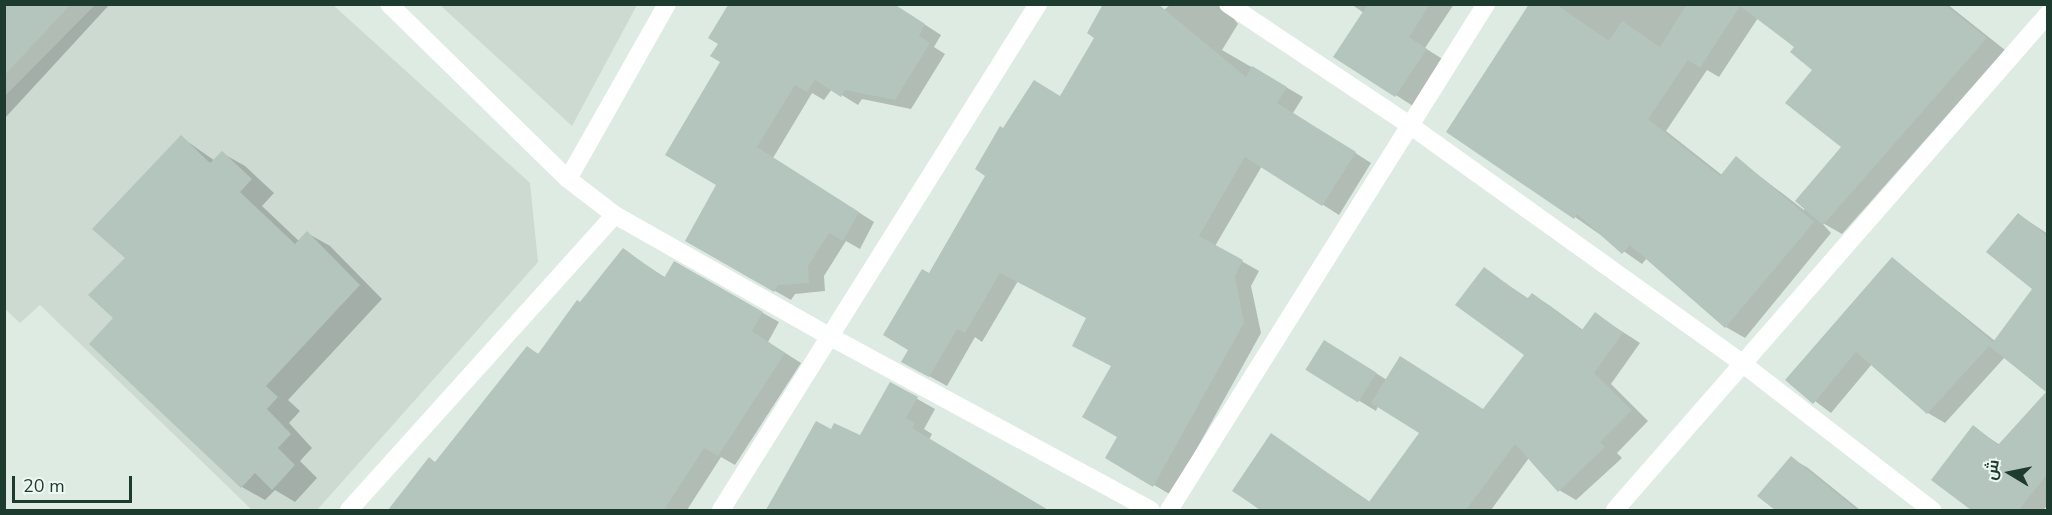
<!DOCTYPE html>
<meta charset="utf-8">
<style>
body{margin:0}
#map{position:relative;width:2052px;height:515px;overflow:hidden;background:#deebe3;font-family:"Nunito Sans",Cairo,sans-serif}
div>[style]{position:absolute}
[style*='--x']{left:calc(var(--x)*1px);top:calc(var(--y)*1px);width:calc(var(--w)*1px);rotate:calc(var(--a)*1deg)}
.built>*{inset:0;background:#ccdad2}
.shadow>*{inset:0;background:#0003}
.building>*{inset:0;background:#b3c5bc;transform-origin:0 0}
.street>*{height:18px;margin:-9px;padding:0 9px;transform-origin:9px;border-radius:9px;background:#fff}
span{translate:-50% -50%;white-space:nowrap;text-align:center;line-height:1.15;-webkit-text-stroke:4.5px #eef7f2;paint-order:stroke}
.frame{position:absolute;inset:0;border:6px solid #1e3b30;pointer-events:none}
.north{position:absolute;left:1980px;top:443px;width:60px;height:60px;-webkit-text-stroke:4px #eef7f2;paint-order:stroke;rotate:280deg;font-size:16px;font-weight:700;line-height:24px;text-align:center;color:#1e3b30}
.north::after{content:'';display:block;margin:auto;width:21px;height:27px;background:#1e3b30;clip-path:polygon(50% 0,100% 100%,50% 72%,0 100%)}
.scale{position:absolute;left:12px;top:476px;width:120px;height:27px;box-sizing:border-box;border:3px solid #1e3b30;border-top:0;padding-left:8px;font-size:18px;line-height:21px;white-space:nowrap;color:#1e3b30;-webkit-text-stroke:4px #eef7f2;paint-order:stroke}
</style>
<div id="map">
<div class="built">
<i style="clip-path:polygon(95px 5px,333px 5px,530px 183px,538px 262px,317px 510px,252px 510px,40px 305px,20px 323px,5px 309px,4px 97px)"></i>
<i style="clip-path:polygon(440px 5px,637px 5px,572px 126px)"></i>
</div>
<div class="shadow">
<i style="clip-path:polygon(4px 4px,110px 4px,5px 118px)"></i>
<i style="clip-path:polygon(767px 4px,893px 4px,941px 35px,934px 47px,945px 54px,911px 109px,862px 99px,858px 105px,832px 89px,824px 100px,812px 93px,773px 158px,874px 222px,860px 249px,846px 241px,824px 276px,825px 291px,795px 294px,791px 300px,687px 241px,718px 185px,753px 24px)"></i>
<i style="clip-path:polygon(1171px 4px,1239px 4px,1234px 19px,1238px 24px,1222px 50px,1303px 97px,1293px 113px,1371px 163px,1339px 215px,1262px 166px,1215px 246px,1259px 271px,1251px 286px,1261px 333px,1171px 495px,1107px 457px,1119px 437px,1113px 366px,1088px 318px,1018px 281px,982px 342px,975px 337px,947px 386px,920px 371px,910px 350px,929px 275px,1061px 98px)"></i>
<i style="clip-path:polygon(1351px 4px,1454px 4px,1425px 48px,1444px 60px,1413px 106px,1335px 56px,1364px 13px)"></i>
<i style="clip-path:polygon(evenodd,1531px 4px,1947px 4px,2005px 50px,1842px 234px,1821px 222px,1831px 233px,1745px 338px,1726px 327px,1647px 258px,1642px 264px,1575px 217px,1531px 4px,1758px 18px,1796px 47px,1814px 69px,1844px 147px,1804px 210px,1736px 158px,1722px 175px,1666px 131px,1707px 70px,1719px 77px,1758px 18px)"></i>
<i style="clip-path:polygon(181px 137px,215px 161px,222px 153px,245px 166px,274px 193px,262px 206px,299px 241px,307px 233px,330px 246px,382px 299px,288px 400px,300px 411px,289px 423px,312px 448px,300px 461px,317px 478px,295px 502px,275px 490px,265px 500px,242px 487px,91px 344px,115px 318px,127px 258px)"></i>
<i style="clip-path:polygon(2019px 215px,2048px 234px,2048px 391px,2005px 357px,1945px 423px,1928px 413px,1872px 364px,1831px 413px,1787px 380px,1893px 259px,1995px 341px,2034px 289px)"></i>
<i style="clip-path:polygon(623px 250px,666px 278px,674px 263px,779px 322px,768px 342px,801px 363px,735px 465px,721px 457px,687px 510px,391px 509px,436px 463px,528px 348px,540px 355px)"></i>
<i style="clip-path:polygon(1484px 269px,1529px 299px,1532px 295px,1549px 305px,1583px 330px,1595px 314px,1640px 343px,1611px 384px,1648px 421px,1617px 453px,1622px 458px,1576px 500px,1559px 490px,1529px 458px,1491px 510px,1260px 510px,1234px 491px,1272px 435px,1370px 502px,1421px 433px,1378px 406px,1376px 411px,1307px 369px,1342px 352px,1387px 380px,1483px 410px,1526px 355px)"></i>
<i style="clip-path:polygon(891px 384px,935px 409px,924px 429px,932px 434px,929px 440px,1048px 510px,766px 510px,817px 423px,832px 431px,861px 437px)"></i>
<i style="clip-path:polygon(2048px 400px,2048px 505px,2043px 510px,1973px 510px,1933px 480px,1973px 427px,2000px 445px)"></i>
<i style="clip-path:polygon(1791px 458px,1808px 468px,1860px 510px,1777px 510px,1759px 496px)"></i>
</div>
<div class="building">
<i style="clip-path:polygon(4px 4px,71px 4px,4px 76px)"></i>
<i style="clip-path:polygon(894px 4px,925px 24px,919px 36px,930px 43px,895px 100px,845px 90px,841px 97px,815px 80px,807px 92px,795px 85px,757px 147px,859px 212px,843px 241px,829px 233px,808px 266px,809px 283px,778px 285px,774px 292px,685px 241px,716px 185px,665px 155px,720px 62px,710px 56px,718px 44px,708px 38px,728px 5px)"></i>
<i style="clip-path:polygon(1103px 4px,1158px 4px,1246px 77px,1252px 66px,1287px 87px,1277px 103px,1356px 152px,1322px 206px,1245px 157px,1199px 236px,1243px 260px,1235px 276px,1244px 323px,1153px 487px,1105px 458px,1117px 437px,1082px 417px,1111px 366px,1072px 346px,1086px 318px,1000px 273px,965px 333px,957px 329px,929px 377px,901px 362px,908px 350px,883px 335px,922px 269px,929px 273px,985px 176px,975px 169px,1000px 126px,1003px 128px,1034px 80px,1060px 96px,1094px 38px,1087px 33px)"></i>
<i style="clip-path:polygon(1368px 4px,1430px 4px,1409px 37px,1427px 49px,1395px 97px,1333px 57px)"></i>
<i style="clip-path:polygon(1529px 4px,1556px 4px,1609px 41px,1622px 21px,1660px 47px,1687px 4px,1944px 4px,1987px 38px,1823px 225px,1795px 201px,1841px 147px,1785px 103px,1812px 70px,1790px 52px,1794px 47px,1740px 6px,1700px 68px,1688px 60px,1648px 119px,1720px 176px,1736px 156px,1814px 222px,1725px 328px,1630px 245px,1622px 254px,1577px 214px,1574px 219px,1446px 132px)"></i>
<i style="clip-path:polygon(181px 135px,210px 163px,222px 151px,252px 179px,240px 192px,295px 244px,307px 231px,360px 285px,266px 386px,278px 397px,267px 409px,291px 434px,278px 448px,295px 465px,272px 490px,255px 473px,241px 488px,89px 344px,113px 318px,88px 295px,125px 258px,92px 229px)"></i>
<i style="clip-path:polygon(2018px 213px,2048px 237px,2048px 473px,2019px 510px,1971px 510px,1931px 480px,1973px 425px,1998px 445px,2046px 392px,1989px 346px,1927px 414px,1856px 352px,1813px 404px,1785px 380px,1892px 257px,1993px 342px,2032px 289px,1986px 252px)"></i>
<i style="clip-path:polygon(623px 248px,664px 278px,674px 261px,763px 312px,752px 331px,785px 353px,718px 456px,704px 448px,664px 510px,388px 510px,429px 457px,435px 462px,527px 346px,538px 354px,577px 300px,580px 302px)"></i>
<i style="clip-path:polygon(1484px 267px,1527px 299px,1532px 293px,1582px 330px,1595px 312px,1623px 333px,1594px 373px,1632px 410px,1600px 442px,1605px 447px,1558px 492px,1515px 444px,1466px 510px,1261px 510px,1232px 491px,1271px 433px,1369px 502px,1419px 433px,1371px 403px,1400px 356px,1483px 409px,1524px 355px,1455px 305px)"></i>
<i style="left:1324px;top:340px;width:62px;height:35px;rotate:32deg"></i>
<i style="clip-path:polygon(890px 382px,918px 397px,906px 418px,915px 423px,912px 428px,1048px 510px,766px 510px,816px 421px,831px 429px,834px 423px,860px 435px)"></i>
<i style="clip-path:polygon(1791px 456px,1857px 510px,1775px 510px,1757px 496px)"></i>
</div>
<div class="street">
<i style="--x:389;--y:4;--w:250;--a:44.4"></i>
<i style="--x:568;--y:179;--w:59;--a:37.5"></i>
<i style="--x:615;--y:215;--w:246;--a:29.5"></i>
<i style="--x:829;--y:336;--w:366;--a:28.4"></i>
<i style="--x:1228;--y:4;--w:220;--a:33.7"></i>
<i style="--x:1411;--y:126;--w:408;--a:35.6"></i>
<i style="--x:1743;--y:364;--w:239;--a:37.7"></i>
<i style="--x:568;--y:179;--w:201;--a:-60.5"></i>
<i style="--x:349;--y:510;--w:397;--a:-48"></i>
<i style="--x:721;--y:510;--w:597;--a:-57.93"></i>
<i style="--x:1169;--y:510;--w:597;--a:-57.93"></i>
<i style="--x:1615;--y:510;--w:658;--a:-48.88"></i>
</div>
<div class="frame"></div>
<div class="north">ش</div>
<div class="scale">20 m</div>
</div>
